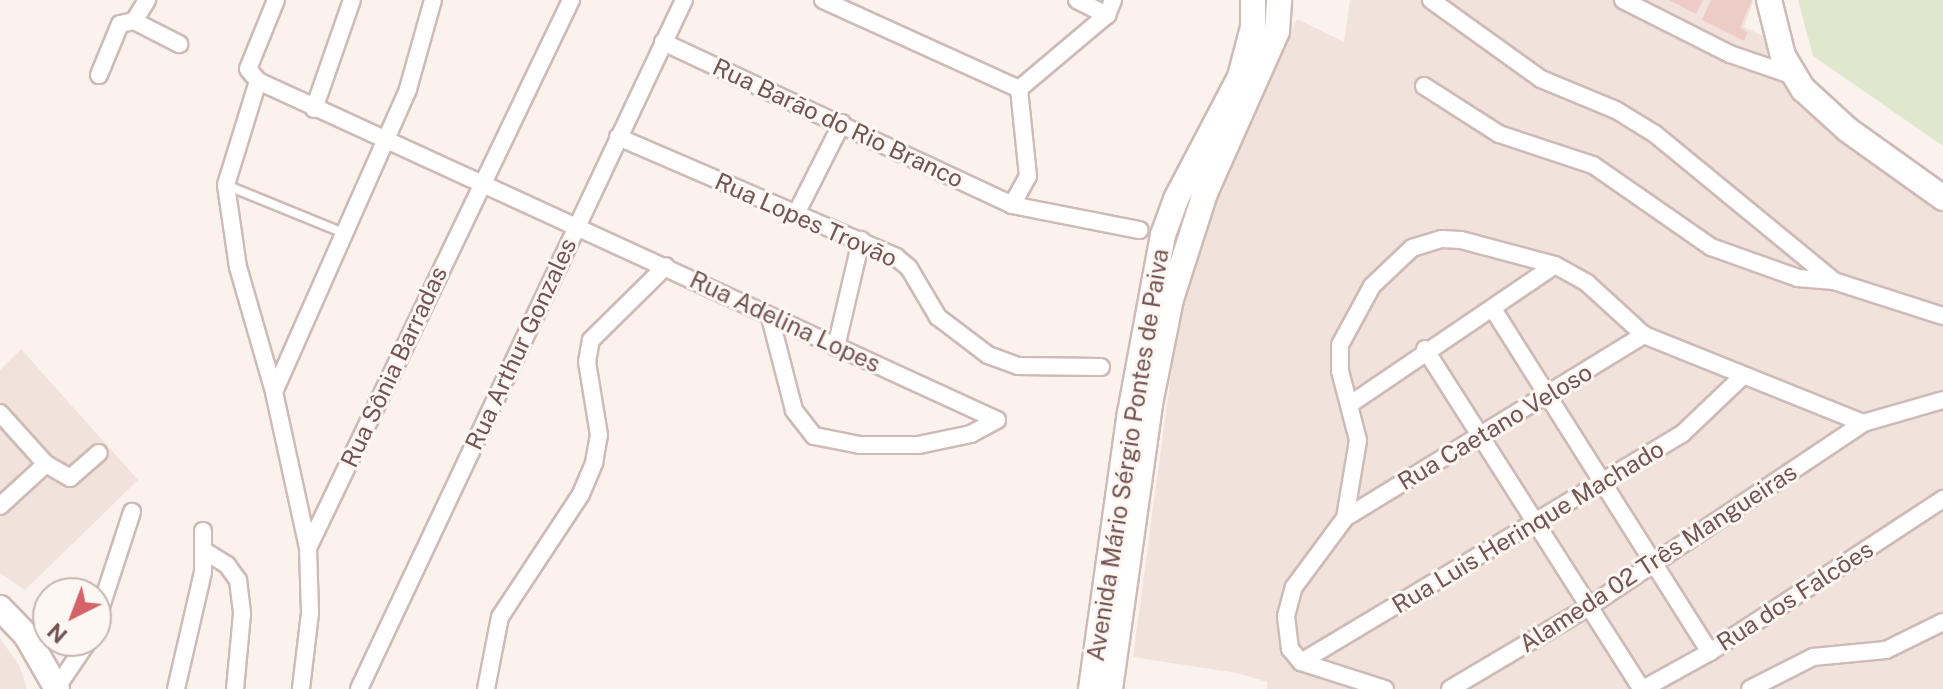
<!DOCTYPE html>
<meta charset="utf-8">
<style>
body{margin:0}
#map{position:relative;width:1943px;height:689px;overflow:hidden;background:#fbf2ed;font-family:"Public Sans",sans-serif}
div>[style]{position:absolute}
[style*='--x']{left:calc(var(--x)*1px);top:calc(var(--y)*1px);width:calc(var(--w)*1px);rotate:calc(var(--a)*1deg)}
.residential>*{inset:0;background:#f2e2dc}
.green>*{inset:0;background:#dfe8cc}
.building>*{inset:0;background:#edccc8}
.roads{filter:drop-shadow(2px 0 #cebab6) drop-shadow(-2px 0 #cebab6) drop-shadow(0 2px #cebab6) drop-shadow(0 -2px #cebab6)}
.lane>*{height:8px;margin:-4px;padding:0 4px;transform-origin:4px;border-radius:4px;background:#fff}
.street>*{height:16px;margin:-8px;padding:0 8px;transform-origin:8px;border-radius:8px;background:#fff}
.secondary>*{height:24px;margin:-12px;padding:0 12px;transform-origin:12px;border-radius:12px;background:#fff}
span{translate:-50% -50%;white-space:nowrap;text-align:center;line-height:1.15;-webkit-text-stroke:6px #fdf7f3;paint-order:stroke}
.street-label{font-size:24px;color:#745452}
.north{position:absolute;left:32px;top:577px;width:80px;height:80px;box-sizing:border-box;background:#fdf7f3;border:2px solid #c6b6b3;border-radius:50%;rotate:222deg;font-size:22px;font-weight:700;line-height:32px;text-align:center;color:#745452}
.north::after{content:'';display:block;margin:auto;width:28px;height:36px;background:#d56268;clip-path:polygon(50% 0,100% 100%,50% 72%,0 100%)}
</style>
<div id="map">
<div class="residential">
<i style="clip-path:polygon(1350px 0,1754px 0,1744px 27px,1776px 42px,1795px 98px,1943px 214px,1943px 689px,1267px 689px,1267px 682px,1237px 673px,1133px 657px,1175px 345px,1207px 213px,1297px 19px,1344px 42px)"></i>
<i style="clip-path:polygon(21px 349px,138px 480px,25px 590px,0 573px,0 370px)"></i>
<i style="clip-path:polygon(0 638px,20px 667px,27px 689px,0 689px)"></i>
</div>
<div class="green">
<i style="clip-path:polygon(1798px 0,1943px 0,1943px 146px,1813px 56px)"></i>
</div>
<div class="building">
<i style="clip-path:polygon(1669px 0,1703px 0,1696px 14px)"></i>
<i style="clip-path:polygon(1711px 0,1752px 0,1740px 28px,1748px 32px,1744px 41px,1702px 20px)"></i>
</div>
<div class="roads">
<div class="lane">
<i style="--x:226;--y:185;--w:130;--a:22.2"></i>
</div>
<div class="street">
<i style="--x:276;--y:0;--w:74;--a:112.1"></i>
<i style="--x:248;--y:69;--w:16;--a:50"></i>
<i style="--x:258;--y:81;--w:813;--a:24.64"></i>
<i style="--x:997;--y:420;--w:30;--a:152"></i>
<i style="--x:971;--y:434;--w:53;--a:168.1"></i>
<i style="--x:919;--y:445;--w:59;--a:180"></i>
<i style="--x:860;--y:445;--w:47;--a:-168.9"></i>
<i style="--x:814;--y:436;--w:33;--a:-128"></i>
<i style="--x:794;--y:410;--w:96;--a:-104.5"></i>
<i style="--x:823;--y:0;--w:215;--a:24.4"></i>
<i style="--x:1077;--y:0;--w:34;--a:27"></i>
<i style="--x:1431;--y:0;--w:135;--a:35.7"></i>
<i style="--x:1541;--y:79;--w:81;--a:22.5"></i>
<i style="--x:1616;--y:110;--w:46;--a:31.6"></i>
<i style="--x:1655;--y:134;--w:232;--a:39.4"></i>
<i style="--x:1623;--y:0;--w:120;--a:26.8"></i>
<i style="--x:1730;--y:54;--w:65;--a:19"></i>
<i style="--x:134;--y:21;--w:25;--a:-58"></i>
<i style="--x:663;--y:42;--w:385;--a:25"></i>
<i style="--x:1012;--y:205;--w:130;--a:11.1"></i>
<i style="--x:99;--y:75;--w:55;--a:-67.6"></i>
<i style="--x:120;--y:24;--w:14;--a:-12"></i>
<i style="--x:134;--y:21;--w:51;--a:27.1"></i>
<i style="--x:258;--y:81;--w:109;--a:107.1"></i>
<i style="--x:226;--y:185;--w:83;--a:81.7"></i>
<i style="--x:238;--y:267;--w:130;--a:73.9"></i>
<i style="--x:274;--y:392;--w:160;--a:77.7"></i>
<i style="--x:308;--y:548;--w:65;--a:88.2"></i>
<i style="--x:310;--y:613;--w:77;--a:96.8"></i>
<i style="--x:1424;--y:86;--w:89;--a:32.6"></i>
<i style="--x:1499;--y:134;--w:99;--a:18.3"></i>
<i style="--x:1593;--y:165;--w:144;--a:34.8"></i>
<i style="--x:1711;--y:247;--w:92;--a:19.6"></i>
<i style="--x:1798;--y:278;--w:36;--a:5"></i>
<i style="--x:1834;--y:281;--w:114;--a:17.8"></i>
<i style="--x:1019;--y:89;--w:115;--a:-40.1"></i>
<i style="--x:1107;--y:15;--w:16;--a:-68"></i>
<i style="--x:314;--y:109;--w:115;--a:-70.8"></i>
<i style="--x:618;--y:137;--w:303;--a:23.3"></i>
<i style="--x:896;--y:257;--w:17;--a:40"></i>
<i style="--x:909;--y:268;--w:57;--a:59.4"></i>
<i style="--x:938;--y:317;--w:63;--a:37.2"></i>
<i style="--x:988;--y:355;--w:32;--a:20"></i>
<i style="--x:1018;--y:366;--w:83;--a:0.7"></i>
<i style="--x:1012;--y:205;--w:33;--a:-61"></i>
<i style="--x:1028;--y:176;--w:87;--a:-95.9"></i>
<i style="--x:796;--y:214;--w:102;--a:-63.2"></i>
<i style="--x:1493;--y:309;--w:406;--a:57.7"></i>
<i style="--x:836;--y:347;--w:110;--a:-76.8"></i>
<i style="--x:1425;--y:349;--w:403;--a:57.5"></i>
<i style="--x:274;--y:392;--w:331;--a:-66.1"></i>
<i style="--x:408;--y:89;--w:92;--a:-74.3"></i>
<i style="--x:1352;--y:403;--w:245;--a:-34.2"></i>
<i style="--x:0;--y:413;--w:69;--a:48"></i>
<i style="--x:46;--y:464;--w:28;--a:30"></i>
<i style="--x:70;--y:478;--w:38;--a:-41"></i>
<i style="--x:0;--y:506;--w:62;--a:-42.4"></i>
<i style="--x:1345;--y:518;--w:351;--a:-31.5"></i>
<i style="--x:308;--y:548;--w:608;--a:-64.36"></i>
<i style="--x:203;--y:550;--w:28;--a:32"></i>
<i style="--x:227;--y:565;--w:19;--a:54"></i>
<i style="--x:238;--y:580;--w:34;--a:83"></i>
<i style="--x:242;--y:614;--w:75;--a:95.3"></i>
<i style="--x:96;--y:622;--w:116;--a:-71.9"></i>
<i style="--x:1301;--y:662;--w:444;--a:-30.9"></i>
<i style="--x:1682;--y:434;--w:84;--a:-43.6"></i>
<i style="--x:57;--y:687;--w:55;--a:-56"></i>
<i style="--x:176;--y:689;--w:120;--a:-77"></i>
<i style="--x:203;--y:572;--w:41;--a:-90"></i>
<i style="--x:359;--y:689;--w:762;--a:-64.75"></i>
<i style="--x:486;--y:689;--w:73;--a:-79"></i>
<i style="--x:500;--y:617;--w:147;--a:-56.6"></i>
<i style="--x:581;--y:494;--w:34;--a:-67"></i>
<i style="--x:594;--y:463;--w:28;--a:-80"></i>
<i style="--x:599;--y:435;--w:74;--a:-99.3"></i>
<i style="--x:587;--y:362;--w:22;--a:-80"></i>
<i style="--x:591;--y:340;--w:105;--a:-44.6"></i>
<i style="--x:1385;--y:689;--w:88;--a:-162.2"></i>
<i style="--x:1301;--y:662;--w:17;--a:-130"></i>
<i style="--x:1290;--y:649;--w:33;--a:-97"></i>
<i style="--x:1286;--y:616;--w:30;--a:-75"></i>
<i style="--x:1294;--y:587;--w:86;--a:-53.5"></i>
<i style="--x:1345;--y:518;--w:79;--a:-80.5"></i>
<i style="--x:1358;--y:440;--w:71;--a:-104.6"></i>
<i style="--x:1340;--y:371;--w:26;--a:-90"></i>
<i style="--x:1340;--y:345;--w:67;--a:-61.5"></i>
<i style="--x:1372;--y:286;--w:55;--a:-43.5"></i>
<i style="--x:1412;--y:248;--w:31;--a:-17"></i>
<i style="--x:1442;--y:239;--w:19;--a:3"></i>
<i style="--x:1461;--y:240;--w:97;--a:14.9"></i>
<i style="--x:1555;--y:265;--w:37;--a:29"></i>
<i style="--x:1587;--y:283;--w:77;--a:42.4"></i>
<i style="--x:1644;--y:335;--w:236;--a:21.9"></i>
<i style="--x:1450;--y:689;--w:163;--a:-30.7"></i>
<i style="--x:1590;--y:606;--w:329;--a:-33.8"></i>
<i style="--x:1863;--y:423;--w:83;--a:-16"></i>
<i style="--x:1643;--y:689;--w:77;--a:-28.9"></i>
<i style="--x:1710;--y:652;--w:279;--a:-33.3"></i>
<i style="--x:1750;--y:689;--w:71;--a:-26.9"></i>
<i style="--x:1813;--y:657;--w:73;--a:-5.5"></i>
<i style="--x:1886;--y:650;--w:64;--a:-26.2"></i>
</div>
<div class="secondary">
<i style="--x:1769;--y:0;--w:58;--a:76"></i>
<i style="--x:1783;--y:56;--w:39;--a:59"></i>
<i style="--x:1803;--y:89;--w:61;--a:42.3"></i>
<i style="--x:1848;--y:130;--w:117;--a:35.6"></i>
<i style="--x:0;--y:608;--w:37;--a:46"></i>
<i style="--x:26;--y:635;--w:62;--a:60.1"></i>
<i style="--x:1091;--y:689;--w:279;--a:-82"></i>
<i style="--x:1130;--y:413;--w:181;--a:-79.5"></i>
<i style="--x:1163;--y:235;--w:38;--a:-70"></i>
<i style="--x:1176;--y:199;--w:138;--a:-62.3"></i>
<i style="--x:1240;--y:77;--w:52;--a:-75.4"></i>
<i style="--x:1253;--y:27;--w:27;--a:-90"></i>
<i style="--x:1110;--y:689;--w:288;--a:-82"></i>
<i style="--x:1150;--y:404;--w:107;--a:-78.7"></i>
<i style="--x:1171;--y:299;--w:111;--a:-72.2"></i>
<i style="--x:1205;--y:193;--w:177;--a:-66"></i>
<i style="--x:1277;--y:31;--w:31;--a:-86"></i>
</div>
</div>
<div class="street-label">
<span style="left:838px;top:123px;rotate:25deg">Rua Barão do Rio Branco</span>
<span style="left:806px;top:220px;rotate:24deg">Rua Lopes Trovão</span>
<span style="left:785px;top:322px;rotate:25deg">Rua Adelina Lopes</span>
<span style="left:521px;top:344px;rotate:-65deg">Rua Arthur Gonzales</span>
<span style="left:394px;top:367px;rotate:-65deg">Rua Sônia Barradas</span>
<span style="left:1495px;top:427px;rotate:-31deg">Rua Caetano Veloso</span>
<span style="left:1128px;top:455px;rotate:-81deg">Avenida Mário Sérgio Pontes de Paiva</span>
<span style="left:1528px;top:527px;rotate:-31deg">Rua Luis Herinque Machado</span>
<span style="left:1658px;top:558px;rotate:-33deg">Alameda 02 Três Mangueiras</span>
<span style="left:1795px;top:596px;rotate:-33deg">Rua dos Falcões</span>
</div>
<div class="north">N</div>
</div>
